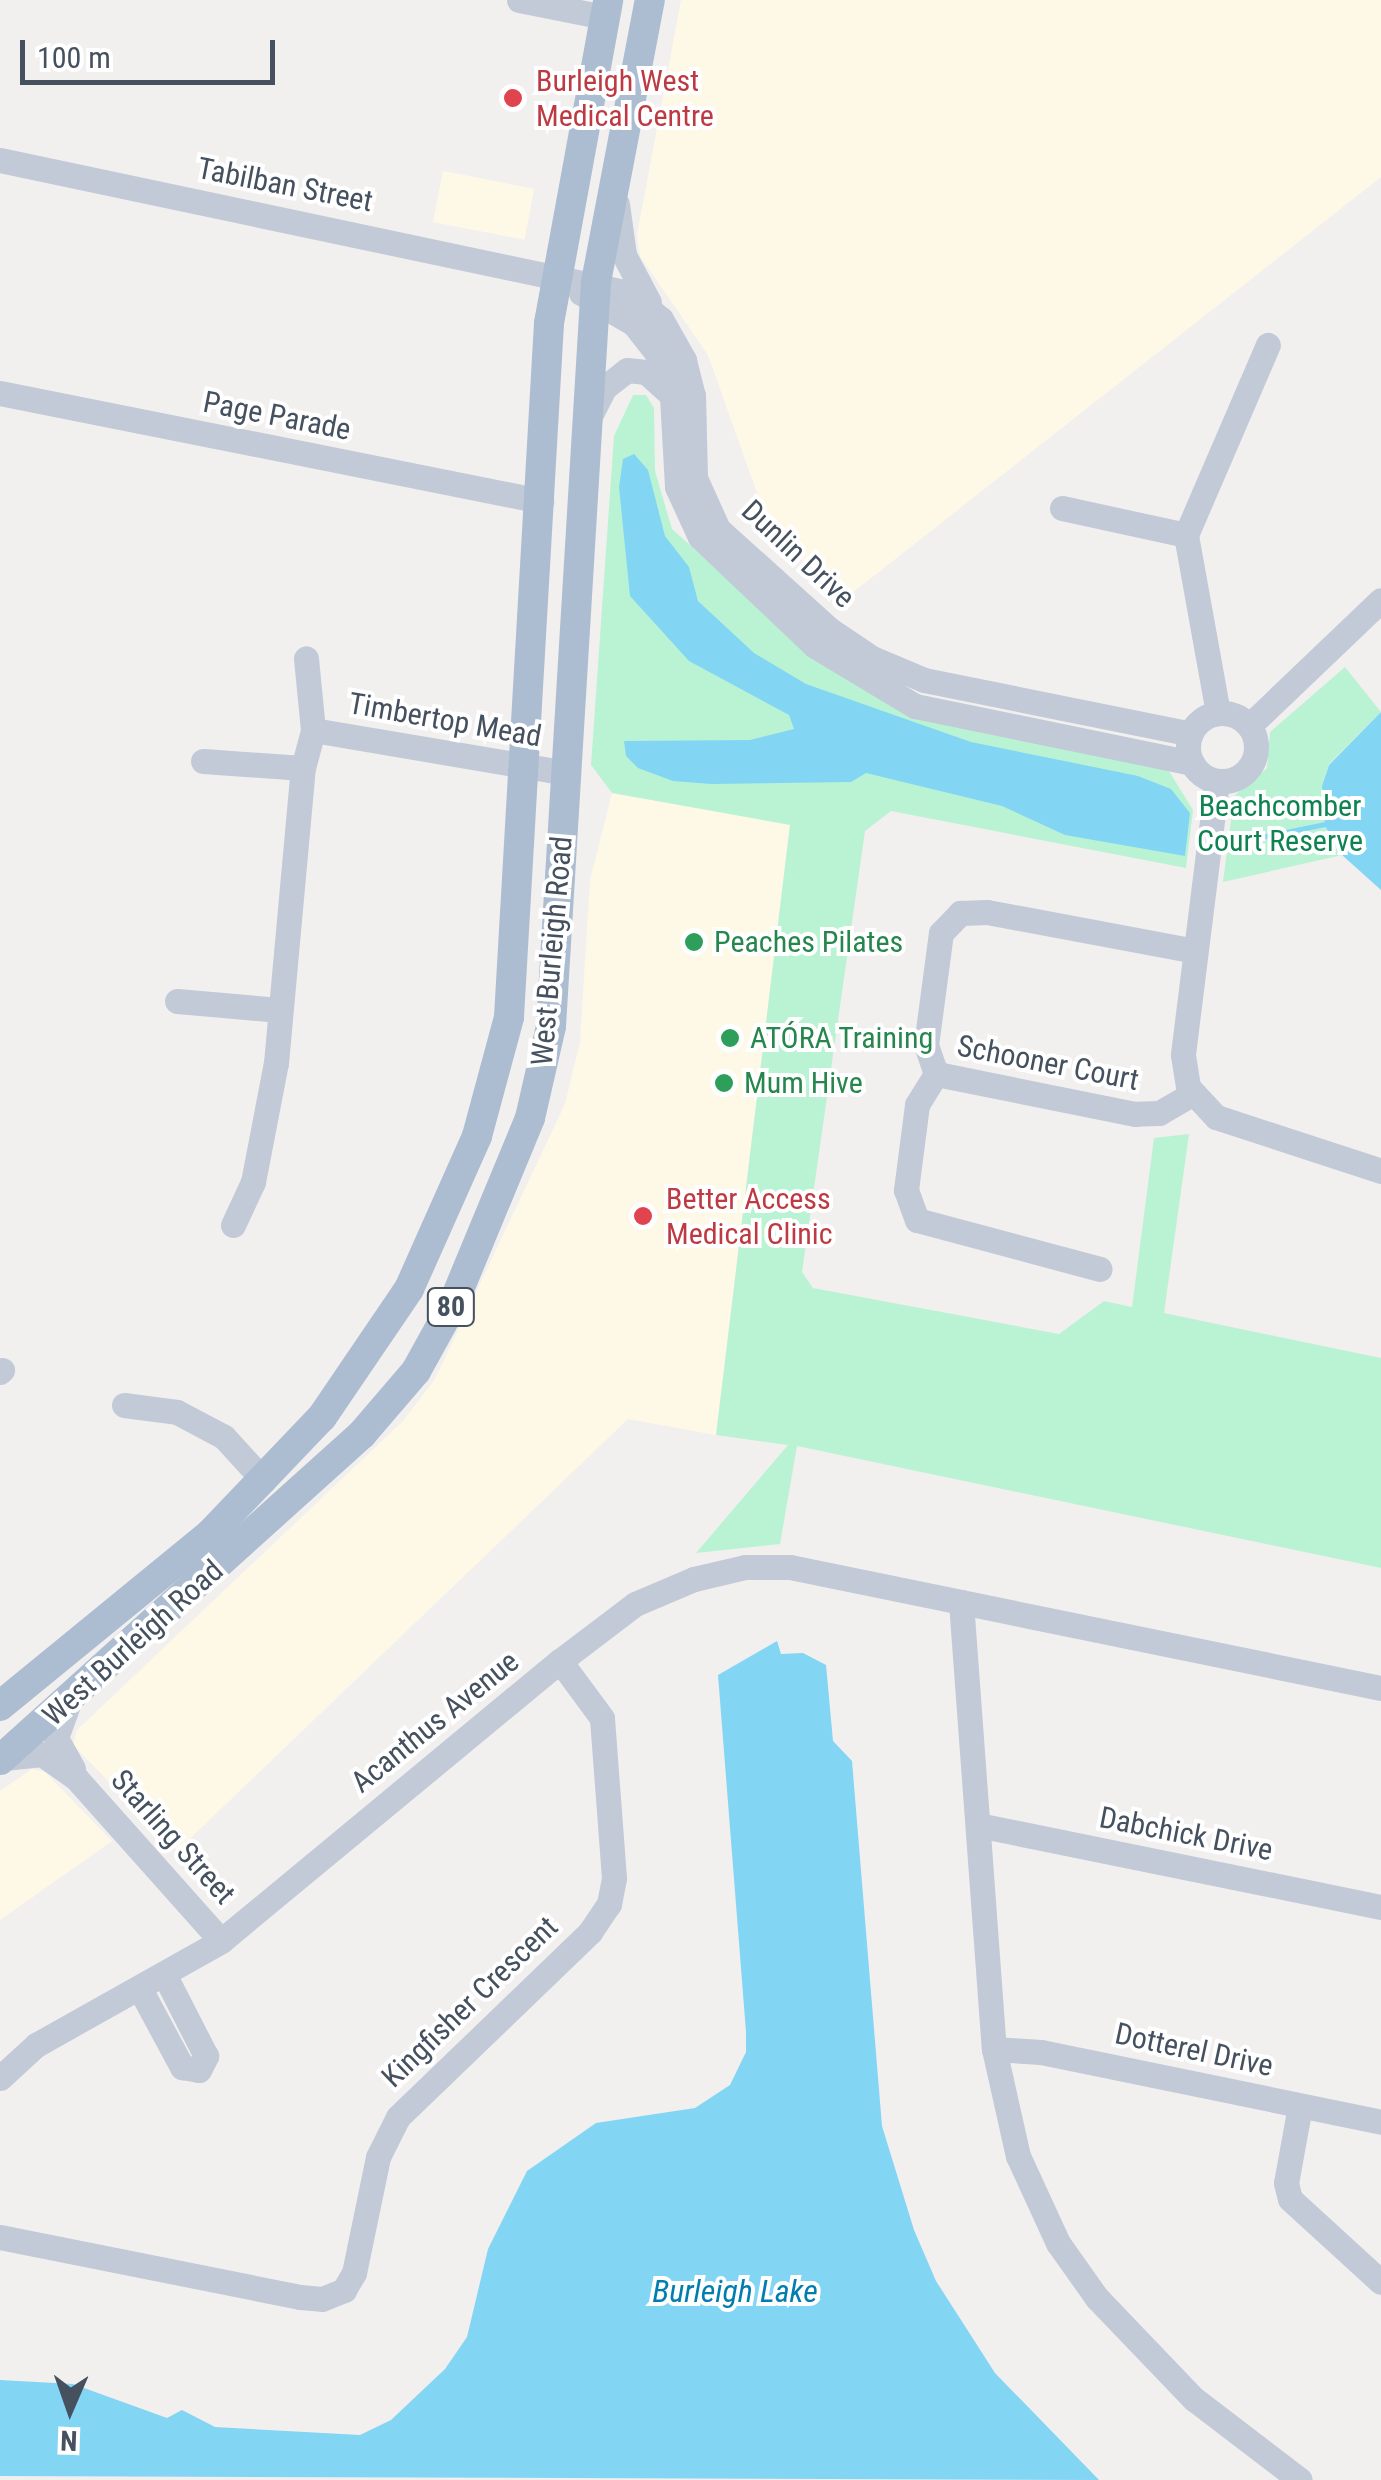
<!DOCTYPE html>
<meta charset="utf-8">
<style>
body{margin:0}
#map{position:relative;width:1381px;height:2480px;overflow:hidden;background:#f2efef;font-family:"Roboto Condensed",sans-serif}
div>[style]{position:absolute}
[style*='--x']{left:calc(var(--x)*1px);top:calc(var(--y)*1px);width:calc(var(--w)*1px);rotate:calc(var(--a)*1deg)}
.commercial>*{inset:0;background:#fef9e7;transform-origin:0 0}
.green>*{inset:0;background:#baf3d4}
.water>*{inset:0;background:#83d5f4}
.stream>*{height:5px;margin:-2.5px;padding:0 2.5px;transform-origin:2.5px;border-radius:2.5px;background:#83d5f4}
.minor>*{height:25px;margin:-12.5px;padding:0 12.5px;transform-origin:12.5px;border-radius:12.5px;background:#c1cad6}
.minor>.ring{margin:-12.5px;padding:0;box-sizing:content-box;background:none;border:25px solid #c1cad6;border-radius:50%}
.major>*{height:30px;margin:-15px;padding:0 15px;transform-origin:15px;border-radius:15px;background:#acbcd1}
.dots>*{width:28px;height:28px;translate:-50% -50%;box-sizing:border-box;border:5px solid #fff;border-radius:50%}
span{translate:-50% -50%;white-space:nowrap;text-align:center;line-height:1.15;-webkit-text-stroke:8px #fff;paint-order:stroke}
.shield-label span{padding:2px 8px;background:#fff;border:2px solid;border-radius:8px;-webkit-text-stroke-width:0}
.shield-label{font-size:28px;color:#45515f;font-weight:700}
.health-label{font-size:30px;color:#be3a42}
.left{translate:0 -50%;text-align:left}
.street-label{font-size:30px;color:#45515f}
.park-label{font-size:30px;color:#0e8251}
.leisure-label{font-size:30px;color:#27864d}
.water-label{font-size:32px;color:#017eaf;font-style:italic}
.north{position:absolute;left:20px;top:2360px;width:100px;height:100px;-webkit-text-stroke:8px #fff;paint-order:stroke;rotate:182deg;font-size:28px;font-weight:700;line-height:40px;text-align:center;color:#45515f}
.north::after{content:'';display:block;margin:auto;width:35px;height:45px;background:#45515f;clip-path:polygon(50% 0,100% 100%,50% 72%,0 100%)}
.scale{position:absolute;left:20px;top:40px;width:255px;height:45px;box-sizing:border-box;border:5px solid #45515f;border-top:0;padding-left:12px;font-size:30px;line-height:35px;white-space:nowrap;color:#45515f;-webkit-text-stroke:8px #fff;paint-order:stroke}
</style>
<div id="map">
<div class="commercial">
<i style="clip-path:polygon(681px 0,1381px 0,1381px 177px,847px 597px,772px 535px,708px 355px,640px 256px,637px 235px)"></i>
<i style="left:443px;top:171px;width:93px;height:52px;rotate:11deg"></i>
<i style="clip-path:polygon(612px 793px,790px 824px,716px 1435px,628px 1419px,177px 1851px,73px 1745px,77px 1730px,403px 1421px,435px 1379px,565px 1104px,580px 1042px,590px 880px)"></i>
<i style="clip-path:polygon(32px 1769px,45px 1772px,112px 1841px,0 1920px,0 1791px)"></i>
</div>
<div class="green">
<i style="clip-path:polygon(633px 395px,646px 395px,654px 408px,655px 471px,672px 529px,730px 581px,908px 714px,1169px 771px,1193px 810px,1186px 868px,891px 811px,865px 831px,802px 1272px,813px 1288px,1059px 1334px,1104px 1301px,1132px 1307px,1154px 1138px,1189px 1134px,1164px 1313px,1381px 1358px,1381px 1568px,797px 1446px,780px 1544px,696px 1553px,788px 1445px,716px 1435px,790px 825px,612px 793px,591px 765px,614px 436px)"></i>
<i style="clip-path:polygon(1345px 667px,1381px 712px,1329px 764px,1322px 786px,1325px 826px,1342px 855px,1223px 882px,1234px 796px,1267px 768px,1270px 732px)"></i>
</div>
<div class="water">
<i style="clip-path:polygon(634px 454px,648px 470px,665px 536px,689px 567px,698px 601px,754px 653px,806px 684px,971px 742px,1138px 776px,1171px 789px,1190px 813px,1185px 856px,1065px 835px,1002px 806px,866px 773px,851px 782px,711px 784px,673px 781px,638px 768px,626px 756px,624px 741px,750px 740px,794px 729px,789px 715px,689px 661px,630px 596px,619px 487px,623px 459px)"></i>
<i style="clip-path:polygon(1381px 712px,1381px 890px,1342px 855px,1325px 826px,1322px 786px,1329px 765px)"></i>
<i style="clip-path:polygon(777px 1641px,781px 1654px,803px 1653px,826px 1665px,833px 1741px,852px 1761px,882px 2126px,914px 2230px,936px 2281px,995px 2373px,1099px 2480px,0 2476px,0 2380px,73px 2384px,167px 2418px,182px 2410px,215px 2427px,360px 2435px,391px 2420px,445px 2369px,467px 2337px,488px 2249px,527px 2171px,596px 2123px,695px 2108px,730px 2085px,746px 2052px,746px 2032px,718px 1675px)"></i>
</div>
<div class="stream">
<i style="--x:1231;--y:843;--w:96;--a:-11.4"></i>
</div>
<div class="minor">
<i style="--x:519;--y:0;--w:87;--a:11.3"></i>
<i style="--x:0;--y:160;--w:643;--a:11.94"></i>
<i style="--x:629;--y:293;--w:41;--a:39.1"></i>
<i style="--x:661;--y:319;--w:47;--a:60.7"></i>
<i style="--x:684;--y:360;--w:36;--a:76"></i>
<i style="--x:693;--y:395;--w:83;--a:88.6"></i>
<i style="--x:695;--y:478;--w:56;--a:65.7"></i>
<i style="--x:718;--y:529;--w:149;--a:42"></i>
<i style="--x:829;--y:629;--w:52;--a:34"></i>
<i style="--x:872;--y:658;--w:56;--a:22.9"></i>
<i style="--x:924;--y:680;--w:272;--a:11.4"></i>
<i style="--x:617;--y:204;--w:51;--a:82.2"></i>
<i style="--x:624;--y:255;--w:53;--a:62"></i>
<i style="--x:581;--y:293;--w:61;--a:30.3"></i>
<i style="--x:634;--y:324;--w:37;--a:52"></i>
<i style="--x:657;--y:353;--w:46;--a:71.2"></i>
<i style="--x:672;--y:397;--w:90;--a:86.8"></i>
<i style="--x:677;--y:487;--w:55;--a:65.3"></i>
<i style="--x:700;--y:537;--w:158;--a:43.5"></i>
<i style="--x:815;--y:646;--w:117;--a:31"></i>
<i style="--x:915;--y:706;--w:283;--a:11.6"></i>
<i style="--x:0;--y:393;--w:552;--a:11.29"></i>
<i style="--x:591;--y:414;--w:29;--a:-63"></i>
<i style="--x:604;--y:388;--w:29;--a:-38"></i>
<i style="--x:627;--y:370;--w:19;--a:6"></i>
<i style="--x:646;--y:372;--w:31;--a:42"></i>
<i style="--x:1062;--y:508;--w:127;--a:12.3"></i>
<i style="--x:1218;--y:713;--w:181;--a:-100.2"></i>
<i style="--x:1186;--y:535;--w:207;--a:-66.7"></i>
<i class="ring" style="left:1188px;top:713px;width:43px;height:43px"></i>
<i style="--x:1249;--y:726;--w:182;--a:-43.7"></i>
<i style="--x:313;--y:730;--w:257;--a:9.6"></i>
<i style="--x:203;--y:761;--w:100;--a:4"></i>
<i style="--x:1217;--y:781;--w:276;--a:97.1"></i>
<i style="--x:1183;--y:1055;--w:32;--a:81"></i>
<i style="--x:1188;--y:1087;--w:41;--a:47"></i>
<i style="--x:1216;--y:1117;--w:174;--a:18.1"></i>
<i style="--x:177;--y:1001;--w:103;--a:5"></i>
<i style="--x:936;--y:1074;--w:36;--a:122"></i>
<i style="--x:917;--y:1105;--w:86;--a:97.4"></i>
<i style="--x:906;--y:1190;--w:32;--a:70"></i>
<i style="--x:917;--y:1220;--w:189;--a:15"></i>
<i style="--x:1192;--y:1094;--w:38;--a:150"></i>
<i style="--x:1159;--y:1113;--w:24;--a:178"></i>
<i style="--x:1135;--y:1114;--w:203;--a:-168.6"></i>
<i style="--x:936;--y:1074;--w:31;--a:-109"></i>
<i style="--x:926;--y:1045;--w:113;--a:-82.4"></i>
<i style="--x:941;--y:933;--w:28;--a:-46"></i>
<i style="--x:960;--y:913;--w:27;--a:-2"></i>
<i style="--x:987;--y:912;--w:212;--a:10.6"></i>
<i style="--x:233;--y:1225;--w:47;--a:-65.1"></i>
<i style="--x:253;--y:1182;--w:121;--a:-79.1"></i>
<i style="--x:276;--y:1063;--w:296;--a:-84.8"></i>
<i style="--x:303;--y:768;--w:39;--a:-75"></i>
<i style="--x:313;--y:730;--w:72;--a:-95.6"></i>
<i style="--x:0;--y:1372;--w:3;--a:-45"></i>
<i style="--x:124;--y:1405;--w:53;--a:7.5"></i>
<i style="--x:177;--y:1412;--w:53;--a:28"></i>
<i style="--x:224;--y:1437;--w:59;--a:47.7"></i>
<i style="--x:961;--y:1602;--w:448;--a:85.8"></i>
<i style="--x:994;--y:2049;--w:110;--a:77.4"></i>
<i style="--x:1018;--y:2156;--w:96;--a:65.3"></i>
<i style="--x:1058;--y:2243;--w:67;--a:54.7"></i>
<i style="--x:1097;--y:2298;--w:140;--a:46.2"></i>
<i style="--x:1194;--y:2399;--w:133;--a:37.4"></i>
<i style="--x:69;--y:1702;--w:38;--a:110"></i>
<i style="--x:56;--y:1738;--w:35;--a:61"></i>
<i style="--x:4;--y:1758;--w:38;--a:-6"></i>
<i style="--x:42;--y:1754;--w:42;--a:35.2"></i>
<i style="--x:76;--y:1778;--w:218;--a:48.3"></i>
<i style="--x:978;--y:1825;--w:411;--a:11.5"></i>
<i style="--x:140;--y:1989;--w:89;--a:61.7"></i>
<i style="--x:182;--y:2067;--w:17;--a:10"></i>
<i style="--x:199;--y:2070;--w:16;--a:-63"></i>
<i style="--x:206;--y:2056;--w:90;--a:-117.1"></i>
<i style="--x:994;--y:2049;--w:47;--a:3.7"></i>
<i style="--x:1041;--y:2052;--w:347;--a:11.6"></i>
<i style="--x:0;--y:2078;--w:49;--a:-42.5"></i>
<i style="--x:36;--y:2045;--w:212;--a:-29.3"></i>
<i style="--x:221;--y:1941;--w:440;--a:-39.6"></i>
<i style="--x:560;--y:1661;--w:94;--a:-37.2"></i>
<i style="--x:635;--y:1604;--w:64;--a:-23"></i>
<i style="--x:694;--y:1579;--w:52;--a:-13.2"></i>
<i style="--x:745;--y:1567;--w:45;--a:0"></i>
<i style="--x:790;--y:1567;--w:603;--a:11.57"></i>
<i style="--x:1300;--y:2106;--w:78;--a:100.3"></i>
<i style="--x:1286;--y:2183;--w:16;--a:76"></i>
<i style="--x:1290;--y:2199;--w:123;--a:42.4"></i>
<i style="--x:0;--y:2237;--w:306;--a:11.3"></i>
<i style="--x:300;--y:2297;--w:22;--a:5"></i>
<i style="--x:322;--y:2299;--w:24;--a:-22"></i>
<i style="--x:344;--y:2290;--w:20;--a:-60"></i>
<i style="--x:354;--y:2273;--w:118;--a:-78.3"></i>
<i style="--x:378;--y:2157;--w:45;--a:-63.4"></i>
<i style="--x:398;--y:2117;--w:267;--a:-43.9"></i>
<i style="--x:590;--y:1932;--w:34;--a:-56"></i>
<i style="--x:609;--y:1904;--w:26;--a:-79"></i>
<i style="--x:614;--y:1878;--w:160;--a:-94.3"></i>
<i style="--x:602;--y:1718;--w:71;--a:-126.4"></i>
</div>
<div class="major">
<i style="--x:0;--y:1706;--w:271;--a:-39.3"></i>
<i style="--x:210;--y:1534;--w:162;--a:-46.3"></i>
<i style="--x:322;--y:1417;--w:155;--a:-55.8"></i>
<i style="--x:409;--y:1289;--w:167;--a:-66"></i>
<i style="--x:477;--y:1136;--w:123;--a:-74.9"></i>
<i style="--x:509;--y:1017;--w:695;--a:-86.7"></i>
<i style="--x:549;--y:323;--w:328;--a:-79.6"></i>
<i style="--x:0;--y:1760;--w:487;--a:-42"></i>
<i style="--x:362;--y:1434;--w:83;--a:-49.4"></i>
<i style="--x:416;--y:1371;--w:77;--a:-61.1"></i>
<i style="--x:453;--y:1304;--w:201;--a:-67.5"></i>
<i style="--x:530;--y:1118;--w:94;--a:-77.1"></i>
<i style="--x:551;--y:1026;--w:745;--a:-86.54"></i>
<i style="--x:596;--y:282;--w:287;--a:-79.2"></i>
</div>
<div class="dots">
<i style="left:513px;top:98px;background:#e0444e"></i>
<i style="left:694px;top:942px;background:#2e9e5b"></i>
<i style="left:730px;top:1038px;background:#2e9e5b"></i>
<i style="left:724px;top:1083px;background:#2e9e5b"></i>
<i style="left:643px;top:1216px;background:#e0444e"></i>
</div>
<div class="shield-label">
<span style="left:451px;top:1307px">80</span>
</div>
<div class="health-label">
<span class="left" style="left:536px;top:98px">Burleigh West<br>Medical Centre</span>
<span class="left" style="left:666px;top:1216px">Better Access<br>Medical Clinic</span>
</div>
<div class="street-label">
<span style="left:285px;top:185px;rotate:11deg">Tabilban Street</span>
<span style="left:277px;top:416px;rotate:11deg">Page Parade</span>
<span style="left:798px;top:554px;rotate:43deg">Dunlin Drive</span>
<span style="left:445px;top:720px;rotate:10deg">Timbertop Mead</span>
<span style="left:552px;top:951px;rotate:-85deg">West Burleigh Road</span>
<span style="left:1048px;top:1063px;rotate:11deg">Schooner Court</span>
<span style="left:133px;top:1643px;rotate:-42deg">West Burleigh Road</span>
<span style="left:435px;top:1722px;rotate:-39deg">Acanthus Avenue</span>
<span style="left:1186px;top:1834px;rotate:11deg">Dabchick Drive</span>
<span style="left:173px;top:1837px;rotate:48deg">Starling Street</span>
<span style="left:470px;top:2002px;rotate:-44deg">Kingfisher Crescent</span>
<span style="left:1194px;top:2050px;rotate:12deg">Dotterel Drive</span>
</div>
<div class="park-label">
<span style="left:1280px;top:823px">Beachcomber<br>Court Reserve</span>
</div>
<div class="leisure-label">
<span class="left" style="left:714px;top:942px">Peaches Pilates</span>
<span class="left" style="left:750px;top:1038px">ATÓRA Training</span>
<span class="left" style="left:744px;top:1083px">Mum Hive</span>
</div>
<div class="water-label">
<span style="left:735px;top:2291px">Burleigh Lake</span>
</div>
<div class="north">N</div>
<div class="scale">100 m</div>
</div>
